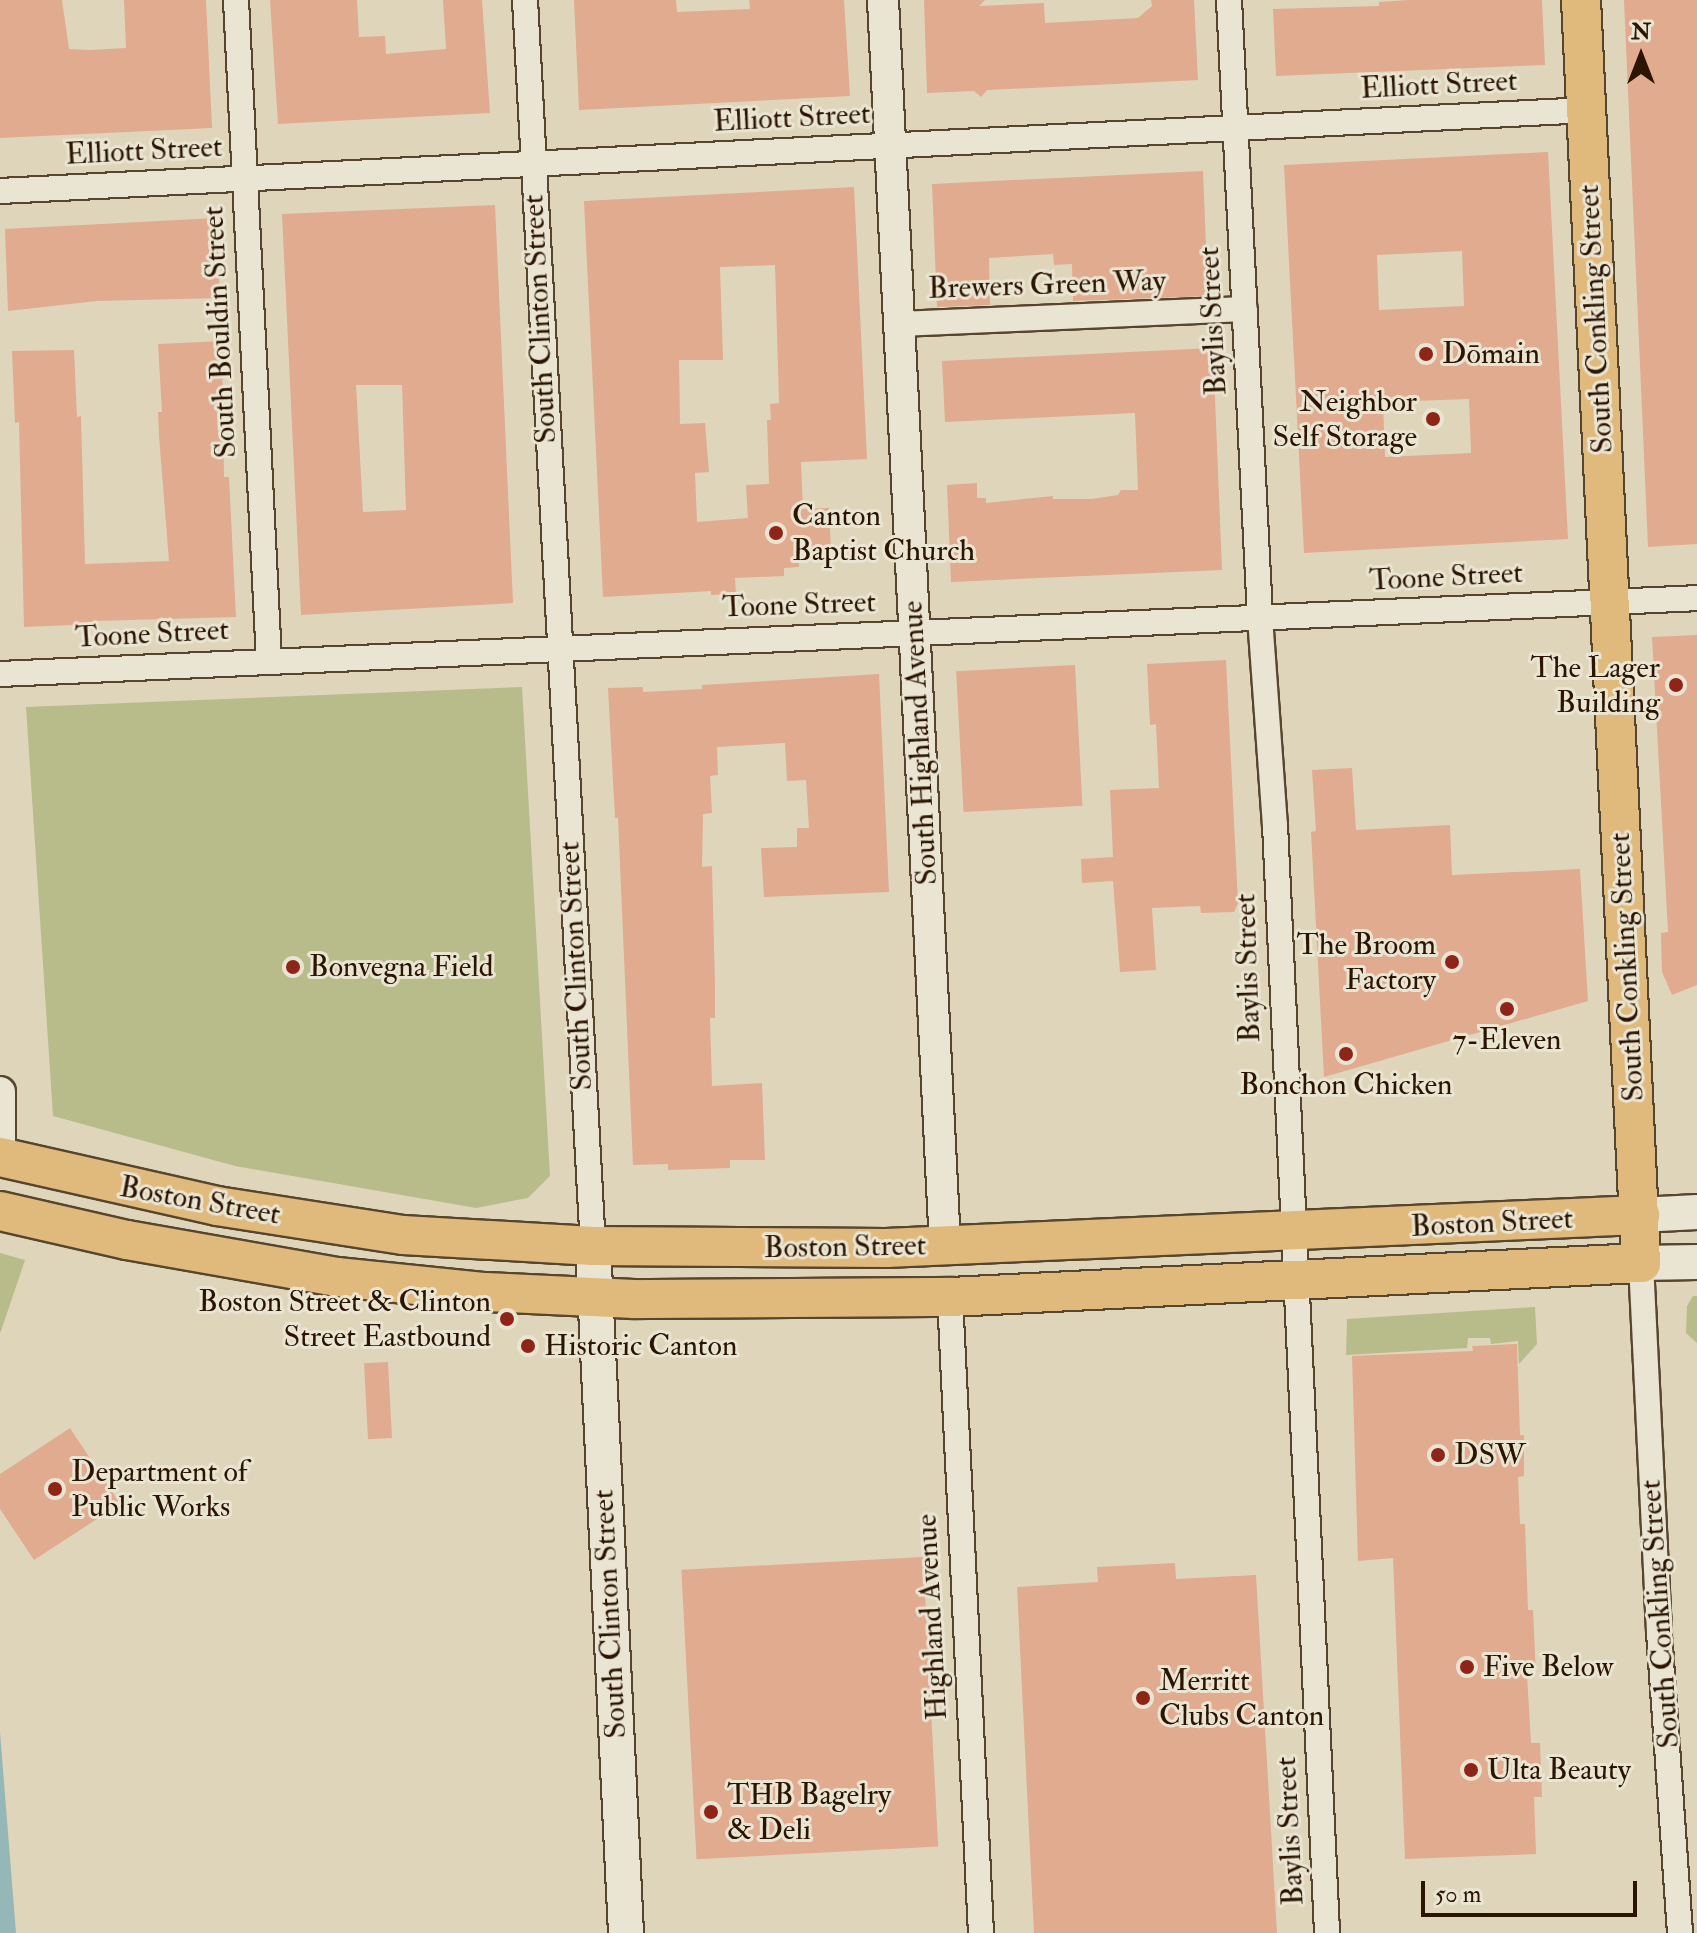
<!DOCTYPE html>
<meta charset="utf-8">
<style>
body{margin:0}
#map{position:relative;width:1697px;height:1933px;overflow:hidden;background:#dfd5ba;font-family:"IM FELL Double Pica",serif}
div>[style]{position:absolute}
[style*='--x']{left:calc(var(--x)*1px);top:calc(var(--y)*1px);width:calc(var(--w)*1px);rotate:calc(var(--a)*1deg)}
.green>*{inset:0;background:#b8bc8b}
.water>*{inset:0;background:#95b7b7}
.building>*{inset:0;background:#e1ab90;transform-origin:0 0}
.roads{filter:drop-shadow(2px 0 #58452e) drop-shadow(-2px 0 #58452e) drop-shadow(0 2px #58452e) drop-shadow(0 -2px #58452e)}
.minor>*{height:24px;margin:-12px;padding:0 12px;transform-origin:12px;border-radius:12px;background:#eae4d2}
.tertiary>*{height:30px;margin:-15px;padding:0 15px;transform-origin:15px;border-radius:15px;background:#eae4d2}
.secondary>*{height:34px;margin:-17px;padding:0 17px;transform-origin:17px;border-radius:17px;background:#eae4d2}
.primary>*{height:38px;margin:-19px;padding:0 19px;transform-origin:19px;border-radius:19px;background:#e0ba7d}
.dots>*{width:22px;height:22px;translate:-50% -50%;box-sizing:border-box;border:4px solid #eae4d2;border-radius:50%}
span{translate:-50% -50%;white-space:nowrap;text-align:center;line-height:1.15;-webkit-text-stroke:6px #eae4d2;paint-order:stroke}
.street-label{font-size:30px;color:#2b1500}
.poi-label{font-size:30px;color:#2b1500}
.left{translate:0 -50%;text-align:left}
.right{translate:-100% -50%;text-align:right}
.north{position:absolute;left:1601px;top:16px;width:80px;height:80px;-webkit-text-stroke:6px #eae4d2;paint-order:stroke;rotate:0deg;font-size:22px;font-weight:700;line-height:32px;text-align:center;color:#2b1500}
.north::after{content:'';display:block;margin:auto;width:28px;height:36px;background:#2b1500;clip-path:polygon(50% 0,100% 100%,50% 72%,0 100%)}
.scale{position:absolute;left:1421px;top:1881px;width:216px;height:36px;box-sizing:border-box;border:4px solid #2b1500;border-top:0;padding-left:10px;font-size:24px;line-height:28px;white-space:nowrap;color:#2b1500;-webkit-text-stroke:6px #eae4d2;paint-order:stroke}
</style>
<div id="map">
<div class="green">
<i style="clip-path:polygon(522px 687px,550px 1176px,528px 1198px,476px 1208px,235px 1166px,53px 1116px,26px 707px)"></i>
<i style="clip-path:polygon(0 1253px,25px 1260px,0 1334px)"></i>
<i style="clip-path:polygon(1693px 1296px,1697px 1296px,1697px 1343px,1686px 1333px,1687px 1306px)"></i>
<i style="clip-path:polygon(1535px 1307px,1537px 1344px,1519px 1364px,1518px 1341px,1491px 1344px,1490px 1338px,1468px 1338px,1467px 1348px,1346px 1355px,1347px 1319px)"></i>
</div>
<div class="water">
<i style="clip-path:polygon(0 1732px,16px 1933px,0 1933px)"></i>
</div>
<div class="building">
<i style="clip-path:polygon(0 0,62px 0,69px 49px,90px 50px,126px 48px,124px 0,206px 0,212px 128px,0 138px)"></i>
<i style="clip-path:polygon(270px 0,357px 0,359px 37px,385px 36px,386px 54px,446px 49px,443px 0,482px 0,490px 113px,278px 124px)"></i>
<i style="clip-path:polygon(574px 0,676px 0,677px 12px,750px 9px,749px 0,844px 0,850px 96px,579px 110px)"></i>
<i style="clip-path:polygon(924px 0,985px 0,979px 6px,1044px 3px,1045px 23px,1138px 18px,1152px 6px,1151px 0,1194px 0,1198px 80px,987px 90px,981px 97px,974px 91px,927px 93px)"></i>
<i style="clip-path:polygon(1409px 0,1542px 0,1545px 65px,1276px 76px,1273px 9px,1379px 6px,1379px 2px)"></i>
<i style="clip-path:polygon(1624px 0,1697px 0,1697px 544px,1648px 547px)"></i>
<i style="clip-path:polygon(evenodd,1548px 152px,1568px 539px,1304px 553px,1284px 165px,1548px 152px,1462px 251px,1464px 306px,1379px 310px,1377px 255px,1462px 251px,1548px 152px,1469px 399px,1471px 453px,1385px 457px,1383px 402px,1469px 399px)"></i>
<i style="clip-path:polygon(1203px 171px,1208px 296px,1073px 301px,1072px 264px,1054px 265px,1053px 254px,989px 258px,990px 305px,937px 307px,932px 184px)"></i>
<i style="clip-path:polygon(evenodd,854px 187px,867px 459px,801px 462px,803px 509px,829px 508px,831px 550px,799px 552px,799px 567px,784px 568px,784px 576px,735px 578px,736px 594px,711px 595px,711px 591px,603px 597px,584px 201px,854px 187px,775px 265px,779px 403px,770px 404px,771px 420px,767px 420px,769px 484px,746px 485px,748px 518px,697px 522px,695px 473px,709px 472px,705px 423px,680px 424px,679px 360px,723px 360px,720px 267px,775px 265px)"></i>
<i style="clip-path:polygon(evenodd,495px 205px,513px 603px,301px 615px,282px 214px,495px 205px,356px 385px,402px 385px,406px 510px,363px 512px,356px 385px)"></i>
<i style="clip-path:polygon(216px 218px,220px 298px,97px 301px,8px 311px,5px 229px)"></i>
<i style="clip-path:polygon(222px 341px,224px 477px,229px 477px,236px 617px,96px 621px,96px 624px,24px 627px,19px 422px,15px 423px,12px 351px,74px 350px,77px 417px,81px 416px,85px 564px,169px 561px,159px 436px,158px 412px,162px 412px,158px 344px)"></i>
<i style="clip-path:polygon(1213px 348px,1222px 570px,951px 582px,947px 485px,977px 483px,977px 498px,986px 498px,986px 503px,1053px 496px,1053px 499px,1092px 499px,1118px 495px,1121px 490px,1138px 490px,1135px 413px,945px 422px,942px 361px)"></i>
<i style="clip-path:polygon(1697px 635px,1697px 985px,1672px 995px,1662px 972px,1661px 933px,1668px 932px,1652px 637px)"></i>
<i style="clip-path:polygon(1226px 660px,1238px 903px,1234px 912px,1201px 913px,1200px 906px,1152px 908px,1156px 970px,1120px 972px,1113px 881px,1082px 883px,1081px 859px,1113px 857px,1110px 790px,1159px 788px,1156px 724px,1150px 725px,1147px 664px)"></i>
<i style="left:1075px;top:665px;width:141px;height:119px;rotate:87deg"></i>
<i style="clip-path:polygon(879px 674px,889px 892px,764px 897px,761px 848px,797px 847px,797px 828px,809px 828px,806px 780px,787px 781px,785px 743px,717px 747px,718px 775px,710px 776px,712px 813px,703px 814px,702px 867px,712px 866px,715px 988px,715px 1018px,710px 1018px,712px 1086px,762px 1083px,765px 1160px,730px 1160px,730px 1168px,668px 1170px,668px 1164px,633px 1165px,618px 818px,615px 818px,608px 688px,643px 687px,643px 692px,702px 689px,702px 685px)"></i>
<i style="clip-path:polygon(1352px 768px,1356px 830px,1450px 825px,1452px 875px,1580px 869px,1588px 1001px,1324px 1077px,1311px 832px,1316px 831px,1312px 770px)"></i>
<i style="clip-path:polygon(1517px 1344px,1520px 1435px,1524px 1435px,1524px 1476px,1518px 1477px,1520px 1524px,1525px 1524px,1528px 1610px,1533px 1610px,1536px 1675px,1527px 1675px,1531px 1743px,1540px 1743px,1542px 1797px,1534px 1797px,1536px 1854px,1405px 1859px,1393px 1558px,1358px 1561px,1352px 1356px,1473px 1351px,1472px 1346px)"></i>
<i style="left:388px;top:1362px;width:76px;height:24px;rotate:87deg"></i>
<i style="clip-path:polygon(70px 1428px,120px 1504px,34px 1560px,0 1509px,0 1474px)"></i>
<i style="left:923px;top:1557px;width:290px;height:242px;rotate:87deg"></i>
<i style="clip-path:polygon(1175px 1563px,1176px 1579px,1256px 1575px,1277px 1933px,1034px 1933px,1017px 1587px,1098px 1582px,1097px 1567px)"></i>
</div>
<div class="roads">
<div class="minor">
<i style="--x:236;--y:0;--w:662;--a:87.14"></i>
<i style="--x:525;--y:0;--w:1248;--a:86.88"></i>
<i style="--x:1229;--y:0;--w:618;--a:87.12"></i>
<i style="--x:1260;--y:617;--w:209;--a:85.9"></i>
<i style="--x:1275;--y:825;--w:1109;--a:87.31"></i>
<i style="--x:0;--y:191;--w:1588;--a:-2.92"></i>
<i style="--x:900;--y:324;--w:345;--a:-2.5"></i>
<i style="--x:0;--y:674;--w:1699;--a:-2.56"></i>
<i style="--x:1641;--y:1263;--w:369;--a:87.2"></i>
<i style="--x:1659;--y:1632;--w:302;--a:86"></i>
<i style="--x:950;--y:1297;--w:637;--a:87.21"></i>
</div>
<div class="tertiary">
<i style="--x:883;--y:0;--w:1247;--a:87.15"></i>
<i style="--x:0;--y:1092;--w:69;--a:90"></i>
</div>
<div class="secondary">
<i style="--x:1640;--y:1215;--w:57;--a:-3"></i>
<i style="--x:593;--y:1246;--w:688;--a:87.25"></i>
<i style="--x:1641;--y:1263;--w:56;--a:-1"></i>
</div>
<div class="primary">
<i style="--x:0;--y:1157;--w:222;--a:12.7"></i>
<i style="--x:217;--y:1206;--w:188;--a:8.9"></i>
<i style="--x:403;--y:1235;--w:190;--a:3.3"></i>
<i style="--x:593;--y:1246;--w:293;--a:0.4"></i>
<i style="--x:886;--y:1248;--w:755;--a:-2.51"></i>
<i style="--x:0;--y:1211;--w:130;--a:12.9"></i>
<i style="--x:127;--y:1240;--w:213;--a:10"></i>
<i style="--x:337;--y:1277;--w:149;--a:5.8"></i>
<i style="--x:485;--y:1292;--w:149;--a:2.7"></i>
<i style="--x:634;--y:1299;--w:316;--a:-0.4"></i>
<i style="--x:950;--y:1297;--w:692;--a:-2.82"></i>
<i style="--x:1641;--y:1263;--w:1264;--a:-92.72"></i>
</div>
</div>
<div class="dots">
<i style="left:1426px;top:354px;background:#8f2418"></i>
<i style="left:1433px;top:419px;background:#8f2418"></i>
<i style="left:776px;top:533px;background:#8f2418"></i>
<i style="left:1676px;top:685px;background:#8f2418"></i>
<i style="left:1452px;top:962px;background:#8f2418"></i>
<i style="left:293px;top:967px;background:#8f2418"></i>
<i style="left:1507px;top:1009px;background:#8f2418"></i>
<i style="left:1346px;top:1054px;background:#8f2418"></i>
<i style="left:507px;top:1319px;background:#8f2418"></i>
<i style="left:528px;top:1346px;background:#8f2418"></i>
<i style="left:1438px;top:1455px;background:#8f2418"></i>
<i style="left:55px;top:1489px;background:#8f2418"></i>
<i style="left:1467px;top:1667px;background:#8f2418"></i>
<i style="left:1143px;top:1698px;background:#8f2418"></i>
<i style="left:1471px;top:1770px;background:#8f2418"></i>
<i style="left:711px;top:1812px;background:#8f2418"></i>
</div>
<div class="street-label">
<span style="left:1439px;top:85px;rotate:-3deg">Elliott Street</span>
<span style="left:792px;top:118px;rotate:-3deg">Elliott Street</span>
<span style="left:144px;top:151px;rotate:-3deg">Elliott Street</span>
<span style="left:1047px;top:285px;rotate:-2deg">Brewers Green Way</span>
<span style="left:540px;top:319px;rotate:-93deg">South Clinton Street</span>
<span style="left:1596px;top:319px;rotate:-93deg">South Conkling Street</span>
<span style="left:1213px;top:321px;rotate:-93deg">Baylis Street</span>
<span style="left:220px;top:332px;rotate:-93deg">South Bouldin Street</span>
<span style="left:1446px;top:577px;rotate:-3deg">Toone Street</span>
<span style="left:799px;top:605px;rotate:-2deg">Toone Street</span>
<span style="left:152px;top:634px;rotate:-3deg">Toone Street</span>
<span style="left:920px;top:743px;rotate:-93deg">South Highland Avenue</span>
<span style="left:576px;top:966px;rotate:-93deg">South Clinton Street</span>
<span style="left:1627px;top:967px;rotate:-93deg">South Conkling Street</span>
<span style="left:1248px;top:968px;rotate:-92deg">Baylis Street</span>
<span style="left:200px;top:1201px;rotate:10deg">Boston Street</span>
<span style="left:1492px;top:1223px;rotate:-3deg">Boston Street</span>
<span style="left:845px;top:1247px;rotate:-1deg">Boston Street</span>
<span style="left:610px;top:1614px;rotate:-93deg">South Clinton Street</span>
<span style="left:1660px;top:1614px;rotate:-94deg">South Conkling Street</span>
<span style="left:932px;top:1617px;rotate:-93deg">Highland Avenue</span>
<span style="left:1290px;top:1831px;rotate:-93deg">Baylis Street</span>
</div>
<div class="poi-label">
<span class="left" style="left:1442px;top:354px">Dōmain</span>
<span class="right" style="left:1417px;top:419px">Neighbor<br>Self Storage</span>
<span class="left" style="left:792px;top:533px">Canton<br>Baptist Church</span>
<span class="right" style="left:1660px;top:685px">The Lager<br>Building</span>
<span class="right" style="left:1436px;top:962px">The Broom<br>Factory</span>
<span class="left" style="left:309px;top:967px">Bonvegna Field</span>
<span style="left:1507px;top:1040px">7-Eleven</span>
<span style="left:1346px;top:1085px">Bonchon Chicken</span>
<span class="right" style="left:491px;top:1319px">Boston Street &amp; Clinton<br>Street Eastbound</span>
<span class="left" style="left:544px;top:1346px">Historic Canton</span>
<span class="left" style="left:1454px;top:1455px">DSW</span>
<span class="left" style="left:71px;top:1489px">Department of<br>Public Works</span>
<span class="left" style="left:1483px;top:1667px">Five Below</span>
<span class="left" style="left:1159px;top:1698px">Merritt<br>Clubs Canton</span>
<span class="left" style="left:1487px;top:1770px">Ulta Beauty</span>
<span class="left" style="left:727px;top:1812px">THB Bagelry<br>&amp; Deli</span>
</div>
<div class="north">N</div>
<div class="scale">50 m</div>
</div>
